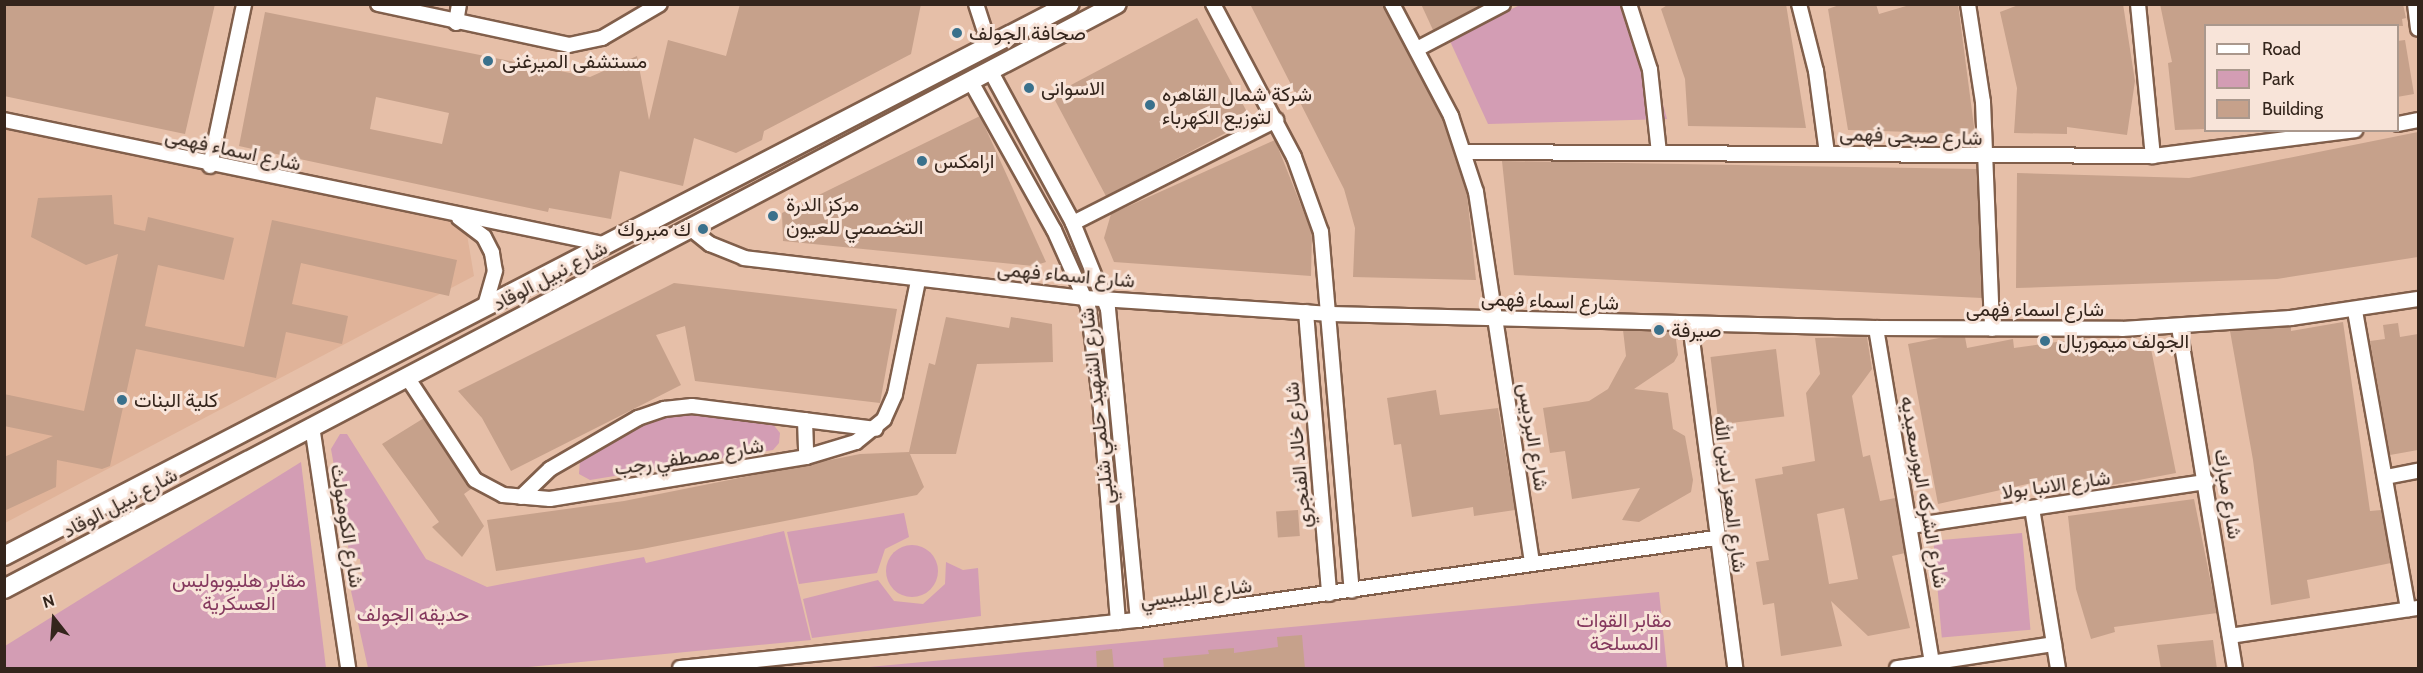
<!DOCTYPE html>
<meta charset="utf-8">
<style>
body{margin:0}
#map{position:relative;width:2423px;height:673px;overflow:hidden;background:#e6bfa8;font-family:Cabin,Vazirmatn,sans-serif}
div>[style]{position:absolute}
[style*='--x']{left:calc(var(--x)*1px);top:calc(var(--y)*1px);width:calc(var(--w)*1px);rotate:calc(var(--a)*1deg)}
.built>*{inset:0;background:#e0b399}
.green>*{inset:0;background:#d39db4;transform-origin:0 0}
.round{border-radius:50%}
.building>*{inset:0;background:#c6a18b;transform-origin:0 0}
.roads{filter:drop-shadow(2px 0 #815f4b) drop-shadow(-2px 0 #815f4b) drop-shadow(0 2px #815f4b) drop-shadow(0 -2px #815f4b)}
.minor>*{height:14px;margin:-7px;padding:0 7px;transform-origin:7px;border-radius:7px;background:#fff}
.tertiary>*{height:18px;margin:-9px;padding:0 9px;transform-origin:9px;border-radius:9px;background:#fff}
.dots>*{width:16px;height:16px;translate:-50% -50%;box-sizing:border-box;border:3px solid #f8e4d9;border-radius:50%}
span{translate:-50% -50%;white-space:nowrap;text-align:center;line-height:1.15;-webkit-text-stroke:6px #f8e4d9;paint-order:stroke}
.poi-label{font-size:20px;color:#34251c}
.left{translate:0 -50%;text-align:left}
.right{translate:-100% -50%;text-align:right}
.street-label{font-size:20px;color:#34251c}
.park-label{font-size:20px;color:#85395e}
.frame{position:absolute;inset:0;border:6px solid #34251c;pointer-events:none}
.legend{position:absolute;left:2204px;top:24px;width:195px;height:108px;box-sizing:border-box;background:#f8e4d9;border:2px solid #aa988d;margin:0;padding:8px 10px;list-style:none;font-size:18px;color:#34251c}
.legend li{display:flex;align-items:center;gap:12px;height:30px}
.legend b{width:30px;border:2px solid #aa988d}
.north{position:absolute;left:24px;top:589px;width:60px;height:60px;-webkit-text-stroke:4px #f8e4d9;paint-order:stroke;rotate:343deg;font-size:16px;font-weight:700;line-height:24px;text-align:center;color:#34251c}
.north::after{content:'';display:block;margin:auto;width:21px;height:27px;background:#34251c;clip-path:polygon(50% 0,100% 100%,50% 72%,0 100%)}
</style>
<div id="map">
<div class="built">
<i style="clip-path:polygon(5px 122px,463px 211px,474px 276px,5px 523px)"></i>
</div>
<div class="green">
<i style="clip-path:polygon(1520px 5px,1636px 5px,1667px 119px,1488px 124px,1449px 39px)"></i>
<i style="clip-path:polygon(700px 411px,772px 423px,780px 433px,779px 443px,773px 450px,590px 480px,579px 474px,580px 460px,645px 422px)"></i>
<i style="clip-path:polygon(340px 434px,347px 434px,426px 559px,487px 587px,644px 557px,646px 563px,784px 531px,811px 640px,518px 668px,368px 668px,351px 591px,363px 583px,360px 559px,350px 557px,331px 449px)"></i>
<i style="clip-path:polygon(301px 462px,326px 668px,5px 668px,5px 646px)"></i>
<i style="clip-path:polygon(904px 513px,909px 537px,885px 549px,877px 573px,799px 584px,787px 532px)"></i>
<i style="left:2022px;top:533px;width:97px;height:89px;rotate:85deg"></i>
<i class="round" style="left:886px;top:545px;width:52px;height:52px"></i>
<i style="clip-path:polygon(946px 562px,963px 570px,978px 568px,981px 616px,812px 638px,803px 599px,878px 580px,894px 601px,923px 604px,945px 584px)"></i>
<i style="clip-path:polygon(1659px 592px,1667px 668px,859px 668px)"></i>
</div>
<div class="building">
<i style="clip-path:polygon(4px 4px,215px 4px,185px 134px,4px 96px)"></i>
<i style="clip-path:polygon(evenodd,740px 4px,921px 4px,911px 54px,764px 131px,762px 140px,736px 153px,694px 138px,683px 186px,620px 171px,611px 219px,549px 208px,548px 212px,239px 146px,265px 12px,590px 77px,637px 56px,649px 120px,668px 40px,726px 56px,740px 4px,376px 97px,449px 113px,442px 144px,370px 129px,376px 97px)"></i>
<i style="clip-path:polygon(1250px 4px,1383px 4px,1443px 120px,1467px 194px,1476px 280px,1353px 277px,1355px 228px,1344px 189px)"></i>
<i style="clip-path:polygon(1421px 4px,1483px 4px,1433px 30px)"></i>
<i style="clip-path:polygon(1669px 4px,1786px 4px,1806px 128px,1688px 126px,1685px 79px,1661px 9px)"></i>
<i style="clip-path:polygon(1842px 4px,1876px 4px,1879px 14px,1913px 4px,1958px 4px,1975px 134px,1848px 130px,1828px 9px)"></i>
<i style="clip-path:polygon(2021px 4px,2123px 4px,2135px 81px,2127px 135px,2067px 127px,2067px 134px,2014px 133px,2017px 88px,2000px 12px)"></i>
<i style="clip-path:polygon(2160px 4px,2403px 4px,2406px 18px,2402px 19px,2403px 26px,2205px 26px,2205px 129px,2175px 130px,2168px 63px,2172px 62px)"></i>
<i style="left:1197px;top:18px;width:115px;height:164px;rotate:62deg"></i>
<i style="clip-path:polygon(2405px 40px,2414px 94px,2397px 97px,2397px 41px)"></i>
<i style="clip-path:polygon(980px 116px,1046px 262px,1033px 266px,783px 241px,782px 213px)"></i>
<i style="clip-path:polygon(2418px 132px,2418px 257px,2277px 279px,2016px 288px,2017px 173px,2189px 178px)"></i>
<i style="clip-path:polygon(1275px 140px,1312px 233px,1311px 276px,1114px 262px,1104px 238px,1111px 214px)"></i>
<i style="clip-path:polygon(1502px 161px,1977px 169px,1982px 298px,1514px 275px)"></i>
<i style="clip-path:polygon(112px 195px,114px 224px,145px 231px,148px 217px,234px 238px,224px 280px,158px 265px,145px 326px,244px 347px,272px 220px,457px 260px,449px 296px,301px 263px,292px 304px,348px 316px,342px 344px,286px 332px,276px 378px,136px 349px,110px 466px,102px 469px,57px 460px,56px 487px,4px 511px,4px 457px,53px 436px,4px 426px,4px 394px,84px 411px,118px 254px,86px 265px,31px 237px,38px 198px)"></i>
<i style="clip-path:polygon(674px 283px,897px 309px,880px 403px,695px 381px,685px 326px,656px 335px,681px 385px,511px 471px,482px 418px,458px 391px)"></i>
<i style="clip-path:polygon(946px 317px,1009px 328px,1011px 317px,1052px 324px,1053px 362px,977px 364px,956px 454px,910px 454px,924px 487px,917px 495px,642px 549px,496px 571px,487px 520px,624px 501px,860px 454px,909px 452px,929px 363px,935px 365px)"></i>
<i style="clip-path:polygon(2343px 322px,2370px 511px,2381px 510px,2391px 563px,2307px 580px,2310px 598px,2271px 605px,2253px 460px,2230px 331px,2291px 327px,2291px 331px)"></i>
<i style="clip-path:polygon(2398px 323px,2400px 337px,2418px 334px,2418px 450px,2390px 455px,2370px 341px,2385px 339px,2383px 325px)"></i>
<i style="clip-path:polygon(1623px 330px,1675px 332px,1678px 355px,1674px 362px,1634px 389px,1668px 393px,1673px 429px,1685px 436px,1693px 480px,1691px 492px,1639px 522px,1622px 520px,1640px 488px,1572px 499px,1565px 451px,1550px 453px,1543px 408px,1589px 401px,1608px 389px,1626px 356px)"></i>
<i style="clip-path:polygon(evenodd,1867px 337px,1872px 369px,1852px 396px,1863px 457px,1870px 455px,1880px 501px,1895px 498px,1905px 553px,1892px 556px,1910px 628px,1868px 636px,1831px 601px,1842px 646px,1781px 656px,1774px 603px,1763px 605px,1756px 562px,1769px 560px,1755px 479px,1783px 474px,1782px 467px,1815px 461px,1806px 393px,1820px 374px,1815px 338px,1867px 337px,1844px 508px,1858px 579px,1829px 584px,1817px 514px,1844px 508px)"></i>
<i style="clip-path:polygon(1944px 337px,1965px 337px,1967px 348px,2013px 339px,2014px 348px,2085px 338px,2088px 354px,2149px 339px,2176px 473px,2059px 495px,2054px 478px,1938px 504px,1908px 344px)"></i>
<i style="left:1776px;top:349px;width:68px;height:66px;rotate:83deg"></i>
<i style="clip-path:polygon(1436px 390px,1440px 415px,1498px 408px,1515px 510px,1474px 516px,1473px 507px,1412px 517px,1401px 444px,1394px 445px,1387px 398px)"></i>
<i style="clip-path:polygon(424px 418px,471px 489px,464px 494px,484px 526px,462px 557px,432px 527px,439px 522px,382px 444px)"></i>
<i style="clip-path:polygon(2194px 499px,2217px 613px,2114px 627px,2115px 632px,2091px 639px,2076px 589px,2068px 516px)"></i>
<i style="left:1298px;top:510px;width:26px;height:22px;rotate:86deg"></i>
<i style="clip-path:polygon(1302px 635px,1305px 669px,1164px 669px,1163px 658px,1209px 654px,1208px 650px,1234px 648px,1234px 653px,1278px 647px,1277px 637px)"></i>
<i style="clip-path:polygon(2213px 640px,2217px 669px,2161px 669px,2157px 645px)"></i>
<i style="clip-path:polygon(1112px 649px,1114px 669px,1097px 669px,1096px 651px)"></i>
</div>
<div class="roads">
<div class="minor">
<i style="--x:378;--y:4;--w:195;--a:12.1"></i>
<i style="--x:569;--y:45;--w:34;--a:-12"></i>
<i style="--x:602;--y:38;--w:67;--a:-30.4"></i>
<i style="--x:976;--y:4;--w:45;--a:72"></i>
<i style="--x:1213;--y:4;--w:173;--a:62.1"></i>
<i style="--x:1294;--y:157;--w:80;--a:70.2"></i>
<i style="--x:1321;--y:232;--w:360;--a:85.1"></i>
<i style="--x:1392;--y:4;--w:127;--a:62.2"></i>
<i style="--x:1451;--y:116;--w:80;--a:71.8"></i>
<i style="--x:1476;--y:192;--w:373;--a:81.4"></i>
<i style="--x:1629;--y:4;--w:69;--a:72.3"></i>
<i style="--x:1650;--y:70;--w:83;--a:83.8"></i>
<i style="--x:1799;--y:4;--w:69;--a:75.8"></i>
<i style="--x:1816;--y:71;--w:83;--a:82.4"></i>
<i style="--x:1968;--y:4;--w:99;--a:81.3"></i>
<i style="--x:1983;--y:102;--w:227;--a:87.7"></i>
<i style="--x:2138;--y:4;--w:153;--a:84.4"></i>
<i style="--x:2415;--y:4;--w:25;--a:83"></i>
<i style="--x:456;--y:23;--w:19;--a:-81"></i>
<i style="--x:1417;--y:49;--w:97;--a:-27.6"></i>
<i style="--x:990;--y:70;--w:174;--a:61.5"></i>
<i style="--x:1073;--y:223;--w:93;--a:67.9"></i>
<i style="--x:1108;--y:309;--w:312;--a:84.5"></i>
<i style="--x:970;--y:80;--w:172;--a:60.8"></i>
<i style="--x:1054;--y:230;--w:83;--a:65.9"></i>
<i style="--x:1088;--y:306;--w:93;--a:82.6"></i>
<i style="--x:1100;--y:398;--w:225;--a:85.4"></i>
<i style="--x:4;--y:120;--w:617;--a:11.69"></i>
<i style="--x:2398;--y:124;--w:20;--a:-11"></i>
<i style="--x:1465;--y:152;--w:688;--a:0.33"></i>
<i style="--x:2153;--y:156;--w:204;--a:-7.3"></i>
<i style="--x:210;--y:166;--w:166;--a:-78.1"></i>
<i style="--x:459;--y:218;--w:31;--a:37"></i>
<i style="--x:484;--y:237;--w:18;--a:63"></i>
<i style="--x:492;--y:253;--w:18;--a:81"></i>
<i style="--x:495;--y:271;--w:36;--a:106"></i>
<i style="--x:1073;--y:223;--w:228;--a:-26.9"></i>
<i style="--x:690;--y:228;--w:26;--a:39"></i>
<i style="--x:710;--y:244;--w:37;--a:22"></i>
<i style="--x:744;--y:258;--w:343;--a:6.7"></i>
<i style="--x:1085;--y:298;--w:247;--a:3.7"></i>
<i style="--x:1331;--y:314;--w:545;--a:1.47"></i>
<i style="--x:1876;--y:328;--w:246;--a:0.2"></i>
<i style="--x:2122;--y:329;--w:169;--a:-3.7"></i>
<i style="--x:2291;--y:318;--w:128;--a:-8.5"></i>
<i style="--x:2355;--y:311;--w:303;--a:79.9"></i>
<i style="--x:1306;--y:312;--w:283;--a:85.3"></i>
<i style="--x:1690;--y:324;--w:347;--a:82.5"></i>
<i style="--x:2179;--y:327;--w:346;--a:80.7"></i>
<i style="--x:1876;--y:328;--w:340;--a:80.5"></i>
<i style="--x:407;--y:377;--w:123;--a:56.6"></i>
<i style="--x:475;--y:480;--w:32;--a:28"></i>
<i style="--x:503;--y:495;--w:47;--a:4.9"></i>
<i style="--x:550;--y:499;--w:259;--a:-9.3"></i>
<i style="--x:806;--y:457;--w:52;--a:-16.7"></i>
<i style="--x:856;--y:442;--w:36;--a:-39"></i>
<i style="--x:884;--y:419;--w:27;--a:-66"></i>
<i style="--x:895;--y:394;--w:115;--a:-78.5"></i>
<i style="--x:805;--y:420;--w:37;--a:88"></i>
<i style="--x:312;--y:426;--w:245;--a:81.5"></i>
<i style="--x:2386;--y:477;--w:33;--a:-11"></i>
<i style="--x:521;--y:497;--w:40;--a:-44"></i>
<i style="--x:550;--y:469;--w:102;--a:-30.1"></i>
<i style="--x:638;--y:418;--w:28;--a:-19"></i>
<i style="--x:664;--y:409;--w:28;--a:-6"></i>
<i style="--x:692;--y:406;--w:185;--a:7.1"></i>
<i style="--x:2032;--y:508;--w:162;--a:80.8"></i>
<i style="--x:1911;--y:526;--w:299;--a:-8.5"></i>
<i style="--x:2230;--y:636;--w:190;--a:-8.5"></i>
<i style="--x:680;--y:668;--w:461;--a:-6"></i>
<i style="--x:1138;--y:620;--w:583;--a:-8.09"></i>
<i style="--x:1897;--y:668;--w:159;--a:-8.7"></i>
</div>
<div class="tertiary">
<i style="--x:4;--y:556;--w:1200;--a:-27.38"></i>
<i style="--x:4;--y:589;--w:1257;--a:-27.73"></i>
</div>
</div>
<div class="dots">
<i style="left:957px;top:33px;background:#3a718c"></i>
<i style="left:488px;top:61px;background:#3a718c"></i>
<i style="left:1029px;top:88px;background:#3a718c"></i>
<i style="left:1150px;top:105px;background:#3a718c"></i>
<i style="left:922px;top:161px;background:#3a718c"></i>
<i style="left:773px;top:216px;background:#3a718c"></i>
<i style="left:703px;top:229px;background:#3a718c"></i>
<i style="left:1659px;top:330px;background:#3a718c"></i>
<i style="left:2045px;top:341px;background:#3a718c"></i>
<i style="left:122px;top:400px;background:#3a718c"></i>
</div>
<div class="poi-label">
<span class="left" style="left:969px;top:33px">صحافة الجولف</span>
<span class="left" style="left:502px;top:61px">مستشفى الميرغنى</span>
<span class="left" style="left:1041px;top:88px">الاسوانى</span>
<span class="left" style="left:1162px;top:106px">شركة شمال القاهره<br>لتوزيع الكهرباء</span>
<span class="left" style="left:934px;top:161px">ارامكس</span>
<span class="left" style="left:786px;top:216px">مركز الدرة<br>التخصصي للعيون</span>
<span class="right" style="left:691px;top:229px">ك مبروك</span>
<span class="left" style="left:1671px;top:330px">صيرفة</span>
<span class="left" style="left:2058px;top:341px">الجولف ميموريال</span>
<span class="left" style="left:134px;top:400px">كلية البنات</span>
</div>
<div class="street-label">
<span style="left:1911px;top:136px;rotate:2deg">شارع صبحى فهمى</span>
<span style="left:233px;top:150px;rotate:12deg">شارع اسماء فهمى</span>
<span style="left:1066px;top:275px;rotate:5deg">شارع اسماء فهمى</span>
<span style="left:550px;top:276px;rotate:-28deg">شارع نبيل الوقاد</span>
<span style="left:1550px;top:301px;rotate:2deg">شارع اسماء فهمى</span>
<span style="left:2035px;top:309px">شارع اسماء فهمى</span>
<span style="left:1097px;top:406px;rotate:-96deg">شارع الشهيد حلمي شلبي</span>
<span style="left:1533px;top:437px;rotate:81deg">شارع البرديس</span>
<span style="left:1298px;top:455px;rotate:-95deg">شارع خالد الفنجري</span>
<span style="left:689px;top:457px;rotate:-9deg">شارع مصطفي رجب</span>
<span style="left:2056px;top:485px;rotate:-8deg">شارع الانبا بولا</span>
<span style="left:1924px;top:492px;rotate:80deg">شارع الشركه البورسعيديه</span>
<span style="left:1730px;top:494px;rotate:83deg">شارع المعز لدين الله</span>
<span style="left:2228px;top:494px;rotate:81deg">شارع مبارك</span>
<span style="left:120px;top:503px;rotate:-28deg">شارع نبيل الوقاد</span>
<span style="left:347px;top:526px;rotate:81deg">شارع الكومنولث</span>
<span style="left:1196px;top:593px;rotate:-8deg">شارع البلبيسي</span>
</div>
<div class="park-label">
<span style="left:239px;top:592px">مقابر هليوبوليس<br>العسكرية</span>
<span style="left:413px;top:614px">حديقه الجولف</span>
<span style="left:1624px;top:632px">مقابر القوات<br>المسلحة</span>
</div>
<div class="frame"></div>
<ul class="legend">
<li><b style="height:8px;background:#fff"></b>Road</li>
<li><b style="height:16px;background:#d39db4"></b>Park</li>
<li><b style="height:16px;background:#c6a18b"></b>Building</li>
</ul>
<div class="north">N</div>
</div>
